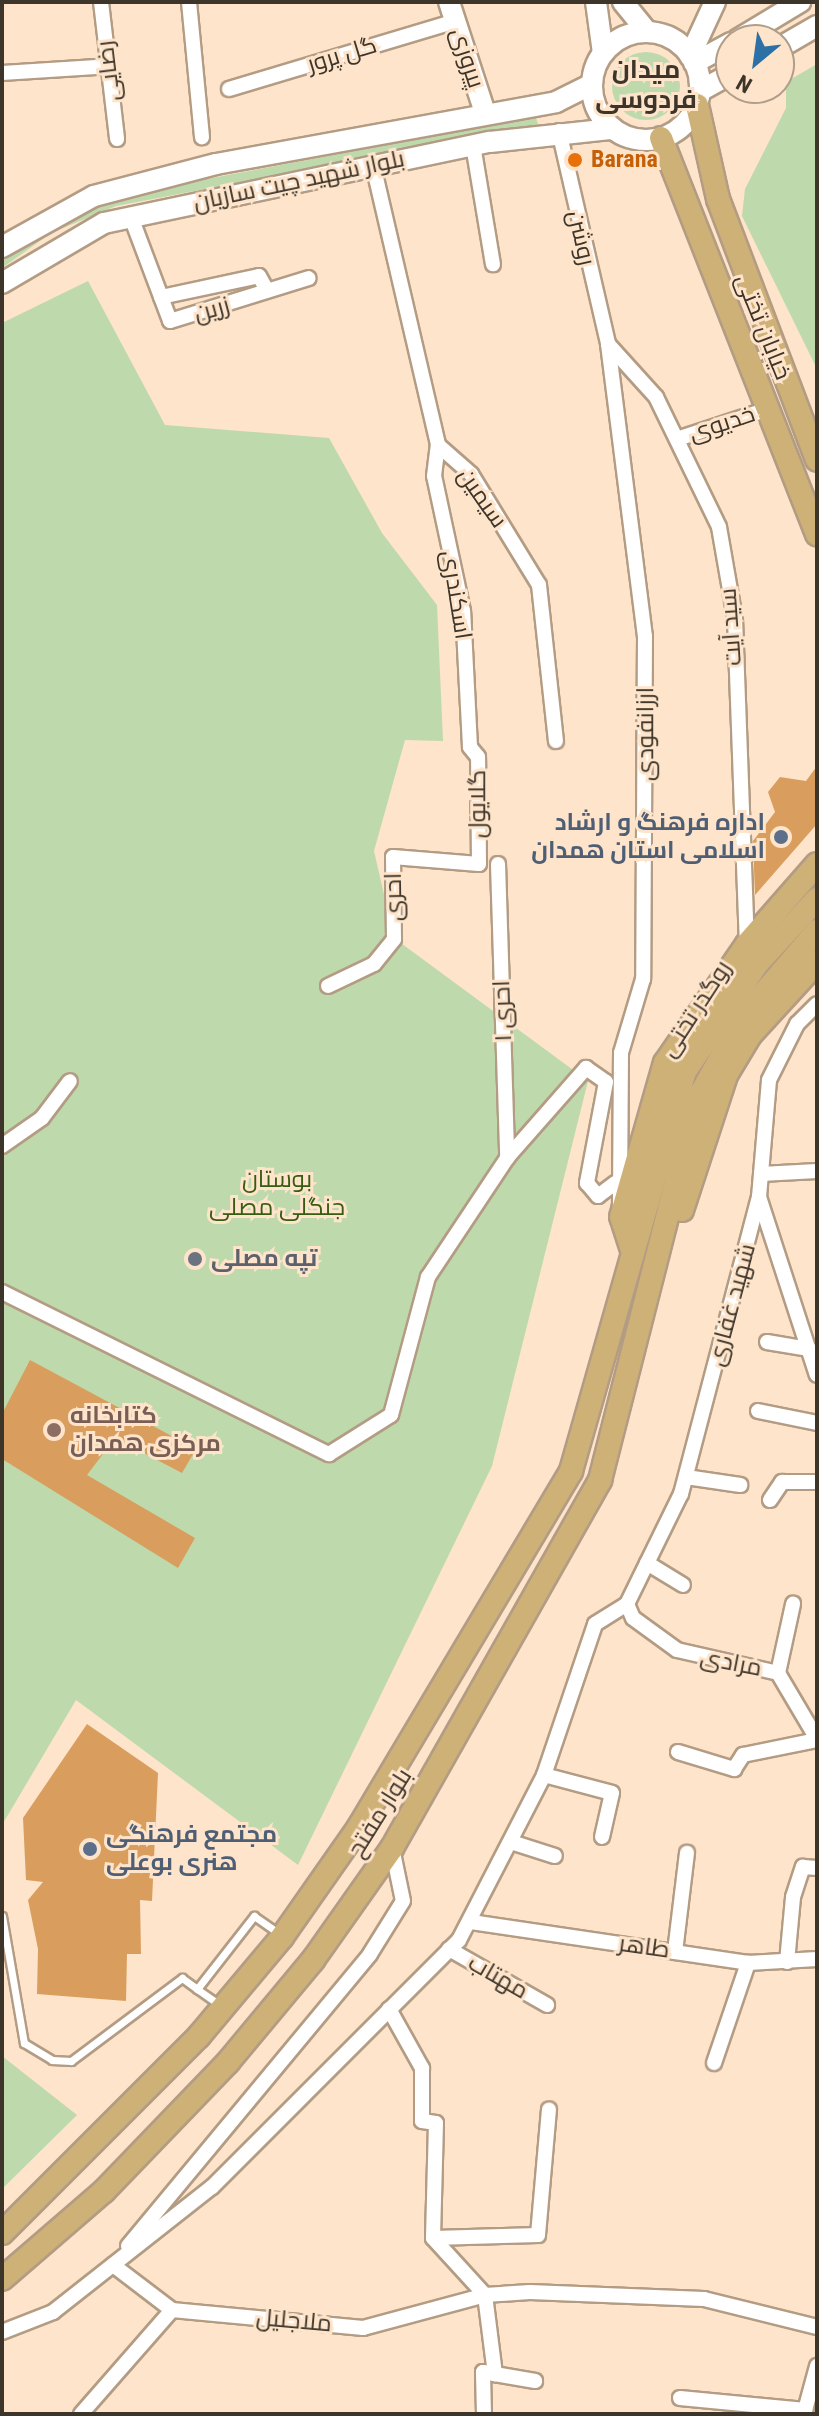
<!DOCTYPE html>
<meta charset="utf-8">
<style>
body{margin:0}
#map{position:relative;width:819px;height:2416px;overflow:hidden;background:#fde4ca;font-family:"Roboto Condensed",Cairo,sans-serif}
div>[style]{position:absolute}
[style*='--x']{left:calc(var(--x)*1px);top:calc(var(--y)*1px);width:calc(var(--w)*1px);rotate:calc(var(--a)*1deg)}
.green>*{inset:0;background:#bed9ac}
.round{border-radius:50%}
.building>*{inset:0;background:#d99e5e}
.roads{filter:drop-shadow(2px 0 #b39c83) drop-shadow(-2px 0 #b39c83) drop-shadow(0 2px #b39c83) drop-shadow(0 -2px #b39c83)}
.lane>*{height:7px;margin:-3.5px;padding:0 3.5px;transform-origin:3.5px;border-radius:3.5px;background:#fff}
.street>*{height:14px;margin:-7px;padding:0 7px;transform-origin:7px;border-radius:7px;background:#fff}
.secondary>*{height:20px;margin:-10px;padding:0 10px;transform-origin:10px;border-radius:10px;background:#fff}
.secondary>.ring{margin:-10px;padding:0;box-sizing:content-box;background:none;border:20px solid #fff;border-radius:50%}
.primary>*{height:22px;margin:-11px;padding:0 11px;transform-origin:11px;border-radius:11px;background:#ceb177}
.dots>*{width:22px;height:22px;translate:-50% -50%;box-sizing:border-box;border:4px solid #fde4ca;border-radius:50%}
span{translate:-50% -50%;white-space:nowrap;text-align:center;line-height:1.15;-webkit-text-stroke:6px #fde4ca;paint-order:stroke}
.street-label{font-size:24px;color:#3e352a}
.food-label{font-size:24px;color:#c56008;font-weight:700}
.left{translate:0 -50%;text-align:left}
.service-label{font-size:24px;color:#4e5e75;font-weight:700}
.right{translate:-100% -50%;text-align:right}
.park-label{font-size:24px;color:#365c11}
.worship-label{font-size:24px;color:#5b616d;font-weight:700}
.education-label{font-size:24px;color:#785e54;font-weight:700}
.neighbourhood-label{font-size:26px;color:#3e352a;font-weight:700}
.frame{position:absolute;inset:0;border:4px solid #3e352a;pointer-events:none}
.north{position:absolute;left:715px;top:24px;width:80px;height:80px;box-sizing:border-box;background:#fde4ca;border:2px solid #b19e8a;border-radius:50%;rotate:209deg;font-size:22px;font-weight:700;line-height:32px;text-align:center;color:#3e352a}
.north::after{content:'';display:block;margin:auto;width:28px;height:36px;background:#2d70a5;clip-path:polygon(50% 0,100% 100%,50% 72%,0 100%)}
</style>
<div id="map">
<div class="green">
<i class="round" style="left:612px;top:52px;width:68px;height:68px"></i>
<i style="clip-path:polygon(817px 64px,817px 369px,742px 216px,745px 189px,786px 108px,786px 82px)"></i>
<i style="clip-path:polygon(536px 117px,538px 125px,116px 206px,51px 233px,2px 268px,2px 256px,99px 205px,148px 190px)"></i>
<i style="clip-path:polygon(88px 281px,165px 425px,329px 438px,382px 533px,437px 605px,443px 741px,405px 740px,374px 851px,394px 938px,588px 1081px,492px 1466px,298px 1865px,76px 1700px,2px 1825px,2px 323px)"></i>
<i style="clip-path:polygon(2px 2056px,77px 2115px,2px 2189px)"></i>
</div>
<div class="building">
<i style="clip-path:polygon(817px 766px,817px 824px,755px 895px,753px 841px,775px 812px,768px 792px,780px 777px,806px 781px)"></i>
<i style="clip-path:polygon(30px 1360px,196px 1449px,182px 1473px,115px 1438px,87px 1475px,195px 1538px,178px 1568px,2px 1459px,2px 1414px)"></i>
<i style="clip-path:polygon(87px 1724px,158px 1773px,152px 1901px,140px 1900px,141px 1954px,127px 1954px,126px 2001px,37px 1994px,38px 1949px,28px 1900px,43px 1882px,26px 1880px,23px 1818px)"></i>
</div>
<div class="roads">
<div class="lane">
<i style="--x:2;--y:1916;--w:129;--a:80.2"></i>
<i style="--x:24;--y:2043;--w:33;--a:31"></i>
<i style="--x:52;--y:2060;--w:19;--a:3"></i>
<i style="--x:71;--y:2061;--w:139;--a:-36.8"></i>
<i style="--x:182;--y:1978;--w:19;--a:36"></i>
<i style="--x:197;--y:1989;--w:93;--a:-52"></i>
<i style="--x:254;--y:1916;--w:33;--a:35"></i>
<i style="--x:197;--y:1989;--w:29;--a:35"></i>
</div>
<div class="street">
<i style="--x:101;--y:2;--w:138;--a:83.3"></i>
<i style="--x:189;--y:2;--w:136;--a:84.5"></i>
<i style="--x:2;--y:73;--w:107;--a:-3.7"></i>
<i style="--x:229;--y:89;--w:236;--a:-16.7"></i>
<i style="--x:559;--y:131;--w:219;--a:77"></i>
<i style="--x:608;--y:344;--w:294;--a:82.8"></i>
<i style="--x:645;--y:636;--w:343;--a:90.3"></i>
<i style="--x:643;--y:979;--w:77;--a:106.6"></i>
<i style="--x:621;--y:1053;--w:156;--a:90.4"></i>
<i style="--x:473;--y:145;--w:121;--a:80.5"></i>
<i style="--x:373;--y:165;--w:287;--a:76.9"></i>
<i style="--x:438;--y:445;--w:44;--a:41.3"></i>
<i style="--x:471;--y:474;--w:130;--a:58.5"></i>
<i style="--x:539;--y:585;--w:157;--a:83.8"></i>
<i style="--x:131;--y:217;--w:111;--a:69.4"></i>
<i style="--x:170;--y:321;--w:145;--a:-17.2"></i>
<i style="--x:161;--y:297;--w:100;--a:-12.1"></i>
<i style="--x:259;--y:276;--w:13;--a:61"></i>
<i style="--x:608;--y:344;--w:72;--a:47.8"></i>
<i style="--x:656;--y:397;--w:144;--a:64.1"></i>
<i style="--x:719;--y:527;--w:93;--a:80.1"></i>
<i style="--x:735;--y:619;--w:325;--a:87.9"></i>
<i style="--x:677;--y:439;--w:96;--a:-18.2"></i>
<i style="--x:498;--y:864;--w:294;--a:88.2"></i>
<i style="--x:328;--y:986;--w:51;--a:-25.6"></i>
<i style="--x:374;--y:964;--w:32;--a:-51"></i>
<i style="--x:394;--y:939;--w:82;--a:-90.7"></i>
<i style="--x:393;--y:857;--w:86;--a:4.7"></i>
<i style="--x:479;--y:864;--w:107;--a:-90.5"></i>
<i style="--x:478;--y:757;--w:13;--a:-129"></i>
<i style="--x:470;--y:747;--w:136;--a:-92.9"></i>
<i style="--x:463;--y:611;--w:138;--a:-102.1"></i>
<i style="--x:434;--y:476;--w:31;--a:-83"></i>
<i style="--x:2;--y:1146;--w:49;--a:-35"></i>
<i style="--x:42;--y:1118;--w:46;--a:-52.9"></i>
<i style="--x:761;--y:1174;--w:56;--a:-3.1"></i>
<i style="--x:759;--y:1197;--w:187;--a:72"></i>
<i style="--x:2;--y:1292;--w:365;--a:26.4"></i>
<i style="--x:329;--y:1454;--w:73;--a:-32.2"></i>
<i style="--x:391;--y:1415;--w:143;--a:-75"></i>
<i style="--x:428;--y:1277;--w:143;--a:-56.4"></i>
<i style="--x:507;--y:1158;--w:120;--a:-48.7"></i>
<i style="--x:586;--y:1068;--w:24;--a:35"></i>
<i style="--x:606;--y:1082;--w:103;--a:100.7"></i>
<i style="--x:587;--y:1183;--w:17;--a:50"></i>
<i style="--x:598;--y:1196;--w:21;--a:-37"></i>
<i style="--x:767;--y:1342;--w:43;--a:9.5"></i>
<i style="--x:758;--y:1411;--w:60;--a:11.5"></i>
<i style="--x:686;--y:1477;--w:55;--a:8.4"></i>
<i style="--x:770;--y:1500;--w:22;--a:-56"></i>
<i style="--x:782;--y:1482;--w:35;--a:0"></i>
<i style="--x:647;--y:1563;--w:42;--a:31.4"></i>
<i style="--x:627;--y:1604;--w:123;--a:-63.9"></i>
<i style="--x:681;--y:1494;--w:307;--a:-75.3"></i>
<i style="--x:759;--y:1197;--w:117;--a:-85.1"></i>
<i style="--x:769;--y:1080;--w:63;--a:-63.4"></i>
<i style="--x:797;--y:1024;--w:28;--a:-45"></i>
<i style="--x:627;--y:1604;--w:15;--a:67"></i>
<i style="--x:633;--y:1618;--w:54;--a:36"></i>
<i style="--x:677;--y:1650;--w:104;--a:12.8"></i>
<i style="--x:778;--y:1673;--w:77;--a:59.4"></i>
<i style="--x:778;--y:1673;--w:71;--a:-77.7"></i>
<i style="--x:678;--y:1752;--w:59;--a:16.9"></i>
<i style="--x:734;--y:1769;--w:17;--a:-57"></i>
<i style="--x:743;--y:1755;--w:76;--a:-11.5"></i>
<i style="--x:544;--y:1775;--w:70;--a:14.8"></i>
<i style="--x:612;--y:1793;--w:45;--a:102.8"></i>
<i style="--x:511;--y:1842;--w:46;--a:17.7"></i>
<i style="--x:471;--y:1922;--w:280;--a:8.4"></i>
<i style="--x:748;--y:1963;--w:69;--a:-3.3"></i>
<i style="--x:449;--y:1949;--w:113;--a:29.7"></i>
<i style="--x:675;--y:1952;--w:100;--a:-83.1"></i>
<i style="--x:787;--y:1962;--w:65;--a:-84.7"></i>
<i style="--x:793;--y:1897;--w:32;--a:-72"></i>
<i style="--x:803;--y:1867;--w:14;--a:4"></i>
<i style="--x:389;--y:2009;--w:68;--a:60.8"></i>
<i style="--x:422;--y:2068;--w:53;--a:90"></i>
<i style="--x:422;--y:2121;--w:14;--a:8"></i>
<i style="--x:436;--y:2123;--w:115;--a:91.5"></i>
<i style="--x:433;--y:2238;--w:77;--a:47.6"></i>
<i style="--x:485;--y:2295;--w:80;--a:82.8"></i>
<i style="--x:714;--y:2063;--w:106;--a:-71.2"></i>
<i style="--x:433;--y:2238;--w:105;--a:-1.6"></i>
<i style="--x:538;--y:2235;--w:126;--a:-85"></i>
<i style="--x:128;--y:2246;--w:379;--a:-50.3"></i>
<i style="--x:370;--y:1954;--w:62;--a:-58.1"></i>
<i style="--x:403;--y:1901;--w:54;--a:-101.7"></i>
<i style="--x:113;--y:2265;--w:74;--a:37.3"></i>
<i style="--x:172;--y:2310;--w:192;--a:5.4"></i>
<i style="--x:363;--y:2328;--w:126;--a:-15.1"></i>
<i style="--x:485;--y:2295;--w:45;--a:-3.8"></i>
<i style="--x:530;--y:2292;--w:174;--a:2.3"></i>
<i style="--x:704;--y:2299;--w:116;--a:13.9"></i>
<i style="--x:2;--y:2332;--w:55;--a:-21.4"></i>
<i style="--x:53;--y:2312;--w:202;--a:-38.2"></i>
<i style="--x:212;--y:2187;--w:349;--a:-45"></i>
<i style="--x:459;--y:1940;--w:186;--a:-62.7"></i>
<i style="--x:544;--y:1775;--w:159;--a:-71.3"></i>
<i style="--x:595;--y:1624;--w:38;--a:-32"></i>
<i style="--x:680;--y:2398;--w:126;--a:5.5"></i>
<i style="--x:81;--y:2414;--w:138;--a:-48.8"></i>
<i style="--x:484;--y:2414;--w:42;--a:-91.4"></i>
<i style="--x:483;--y:2372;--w:53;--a:9.8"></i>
<i style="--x:804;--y:2414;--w:50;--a:-74.8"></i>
</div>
<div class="secondary">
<i style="--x:449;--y:2;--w:117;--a:72"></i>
<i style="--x:596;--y:2;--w:51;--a:82.2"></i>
<i style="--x:623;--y:2;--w:38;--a:51"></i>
<i class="ring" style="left:592px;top:32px;width:88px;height:88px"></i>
<i style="--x:737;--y:40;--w:74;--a:-31.1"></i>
<i style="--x:779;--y:48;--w:44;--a:-30.1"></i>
<i style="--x:690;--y:56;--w:60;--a:-65.2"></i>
<i style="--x:694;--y:63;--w:42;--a:-28.4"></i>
<i style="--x:700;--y:91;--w:35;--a:-29"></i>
<i style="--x:2;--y:247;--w:105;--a:-29"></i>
<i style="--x:94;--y:196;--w:126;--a:-14.7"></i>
<i style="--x:216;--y:164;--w:346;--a:-10.3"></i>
<i style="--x:556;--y:102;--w:40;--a:-26.6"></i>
<i style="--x:2;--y:283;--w:118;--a:-30.5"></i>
<i style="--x:104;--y:223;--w:394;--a:-11.9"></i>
<i style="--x:490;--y:142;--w:123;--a:-6.1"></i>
</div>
<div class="primary">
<i style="--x:697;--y:105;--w:96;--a:77.4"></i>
<i style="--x:718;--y:199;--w:279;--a:69.2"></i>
<i style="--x:661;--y:138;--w:426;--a:68.5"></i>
<i style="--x:682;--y:1210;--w:142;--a:-71.9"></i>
<i style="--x:726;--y:1075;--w:47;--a:-59"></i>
<i style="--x:750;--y:1035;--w:99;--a:-47.5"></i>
<i style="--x:632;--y:1250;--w:35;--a:-108"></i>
<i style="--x:621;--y:1217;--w:160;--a:-74.1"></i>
<i style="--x:665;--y:1063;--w:145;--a:-55.4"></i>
<i style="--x:747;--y:944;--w:106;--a:-48.8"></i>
<i style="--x:2;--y:2233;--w:279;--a:-45"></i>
<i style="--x:199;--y:2036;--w:129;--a:-50"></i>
<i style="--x:282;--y:1937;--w:134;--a:-55"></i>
<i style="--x:359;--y:1827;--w:414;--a:-59.2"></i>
<i style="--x:571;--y:1471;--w:414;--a:-74.1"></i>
<i style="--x:684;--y:1073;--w:131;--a:-56.2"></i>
<i style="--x:757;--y:964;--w:88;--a:-47.3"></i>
<i style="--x:2;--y:2279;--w:135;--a:-40.8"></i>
<i style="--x:104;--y:2191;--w:179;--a:-46.1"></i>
<i style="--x:228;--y:2062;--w:133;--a:-50.2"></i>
<i style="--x:313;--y:1960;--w:137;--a:-54.8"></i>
<i style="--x:392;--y:1848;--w:423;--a:-60.5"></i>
<i style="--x:600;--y:1480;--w:390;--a:-75.7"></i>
<i style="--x:696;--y:1102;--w:98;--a:-60.8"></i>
<i style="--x:744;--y:1016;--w:112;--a:-49.3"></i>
</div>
</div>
<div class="dots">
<i style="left:575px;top:160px;background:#e8710a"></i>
<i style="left:781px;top:837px;background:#5c6f8a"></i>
<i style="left:195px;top:1259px;background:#6b7280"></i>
<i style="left:54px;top:1430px;background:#8d6e63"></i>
<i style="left:90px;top:1849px;background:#5c6f8a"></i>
</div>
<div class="street-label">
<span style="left:342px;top:55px;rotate:-17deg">گل پرور</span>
<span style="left:467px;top:58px;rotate:72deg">پیروزی</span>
<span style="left:109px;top:71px;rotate:-97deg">رضایی</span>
<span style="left:299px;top:181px;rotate:-12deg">بلوار شهید چیت سازیان</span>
<span style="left:581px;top:238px;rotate:77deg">روشن</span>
<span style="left:212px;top:310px;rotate:-15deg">زرین</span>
<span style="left:763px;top:327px;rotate:68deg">خیابان تختی</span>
<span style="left:722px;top:424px;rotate:-18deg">خدیوی</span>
<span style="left:482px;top:498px;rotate:55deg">سیمین</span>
<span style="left:456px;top:595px;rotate:81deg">اسکندری</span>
<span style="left:731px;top:627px;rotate:-94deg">سید آیت</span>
<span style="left:646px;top:734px;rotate:-90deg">ارزانفودی</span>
<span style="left:478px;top:804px;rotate:-90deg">گلایول</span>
<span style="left:394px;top:897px;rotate:-91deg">احری</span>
<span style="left:696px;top:1009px;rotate:-57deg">روگذر تختی</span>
<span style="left:503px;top:1011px;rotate:-92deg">احری ۱</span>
<span style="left:732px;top:1305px;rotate:-75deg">شهید غفاری</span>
<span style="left:731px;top:1663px;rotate:11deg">مرادی</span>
<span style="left:380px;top:1813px;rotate:-58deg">بلوار مفتح</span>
<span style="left:644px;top:1947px;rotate:8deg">طاهر</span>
<span style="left:498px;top:1977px;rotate:30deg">مهتاب</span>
<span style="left:294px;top:2321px;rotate:5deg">ملاجلیل</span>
</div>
<div class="food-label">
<span class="left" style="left:591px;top:160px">Barana</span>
</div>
<div class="service-label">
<span class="right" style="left:765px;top:837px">اداره فرهنگ و ارشاد<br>اسلامی استان همدان</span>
<span class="left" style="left:106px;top:1849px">مجتمع فرهنگی<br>هنری بوعلی</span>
</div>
<div class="park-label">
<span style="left:277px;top:1194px">بوستان<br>جنگلی مصلی</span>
</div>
<div class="worship-label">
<span class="left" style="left:211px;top:1259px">تپه مصلی</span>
</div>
<div class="education-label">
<span class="left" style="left:70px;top:1430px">کتابخانه<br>مرکزی همدان</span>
</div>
<div class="neighbourhood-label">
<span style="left:646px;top:85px">میدان<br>فردوسی</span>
</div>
<div class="frame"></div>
<div class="north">N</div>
</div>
